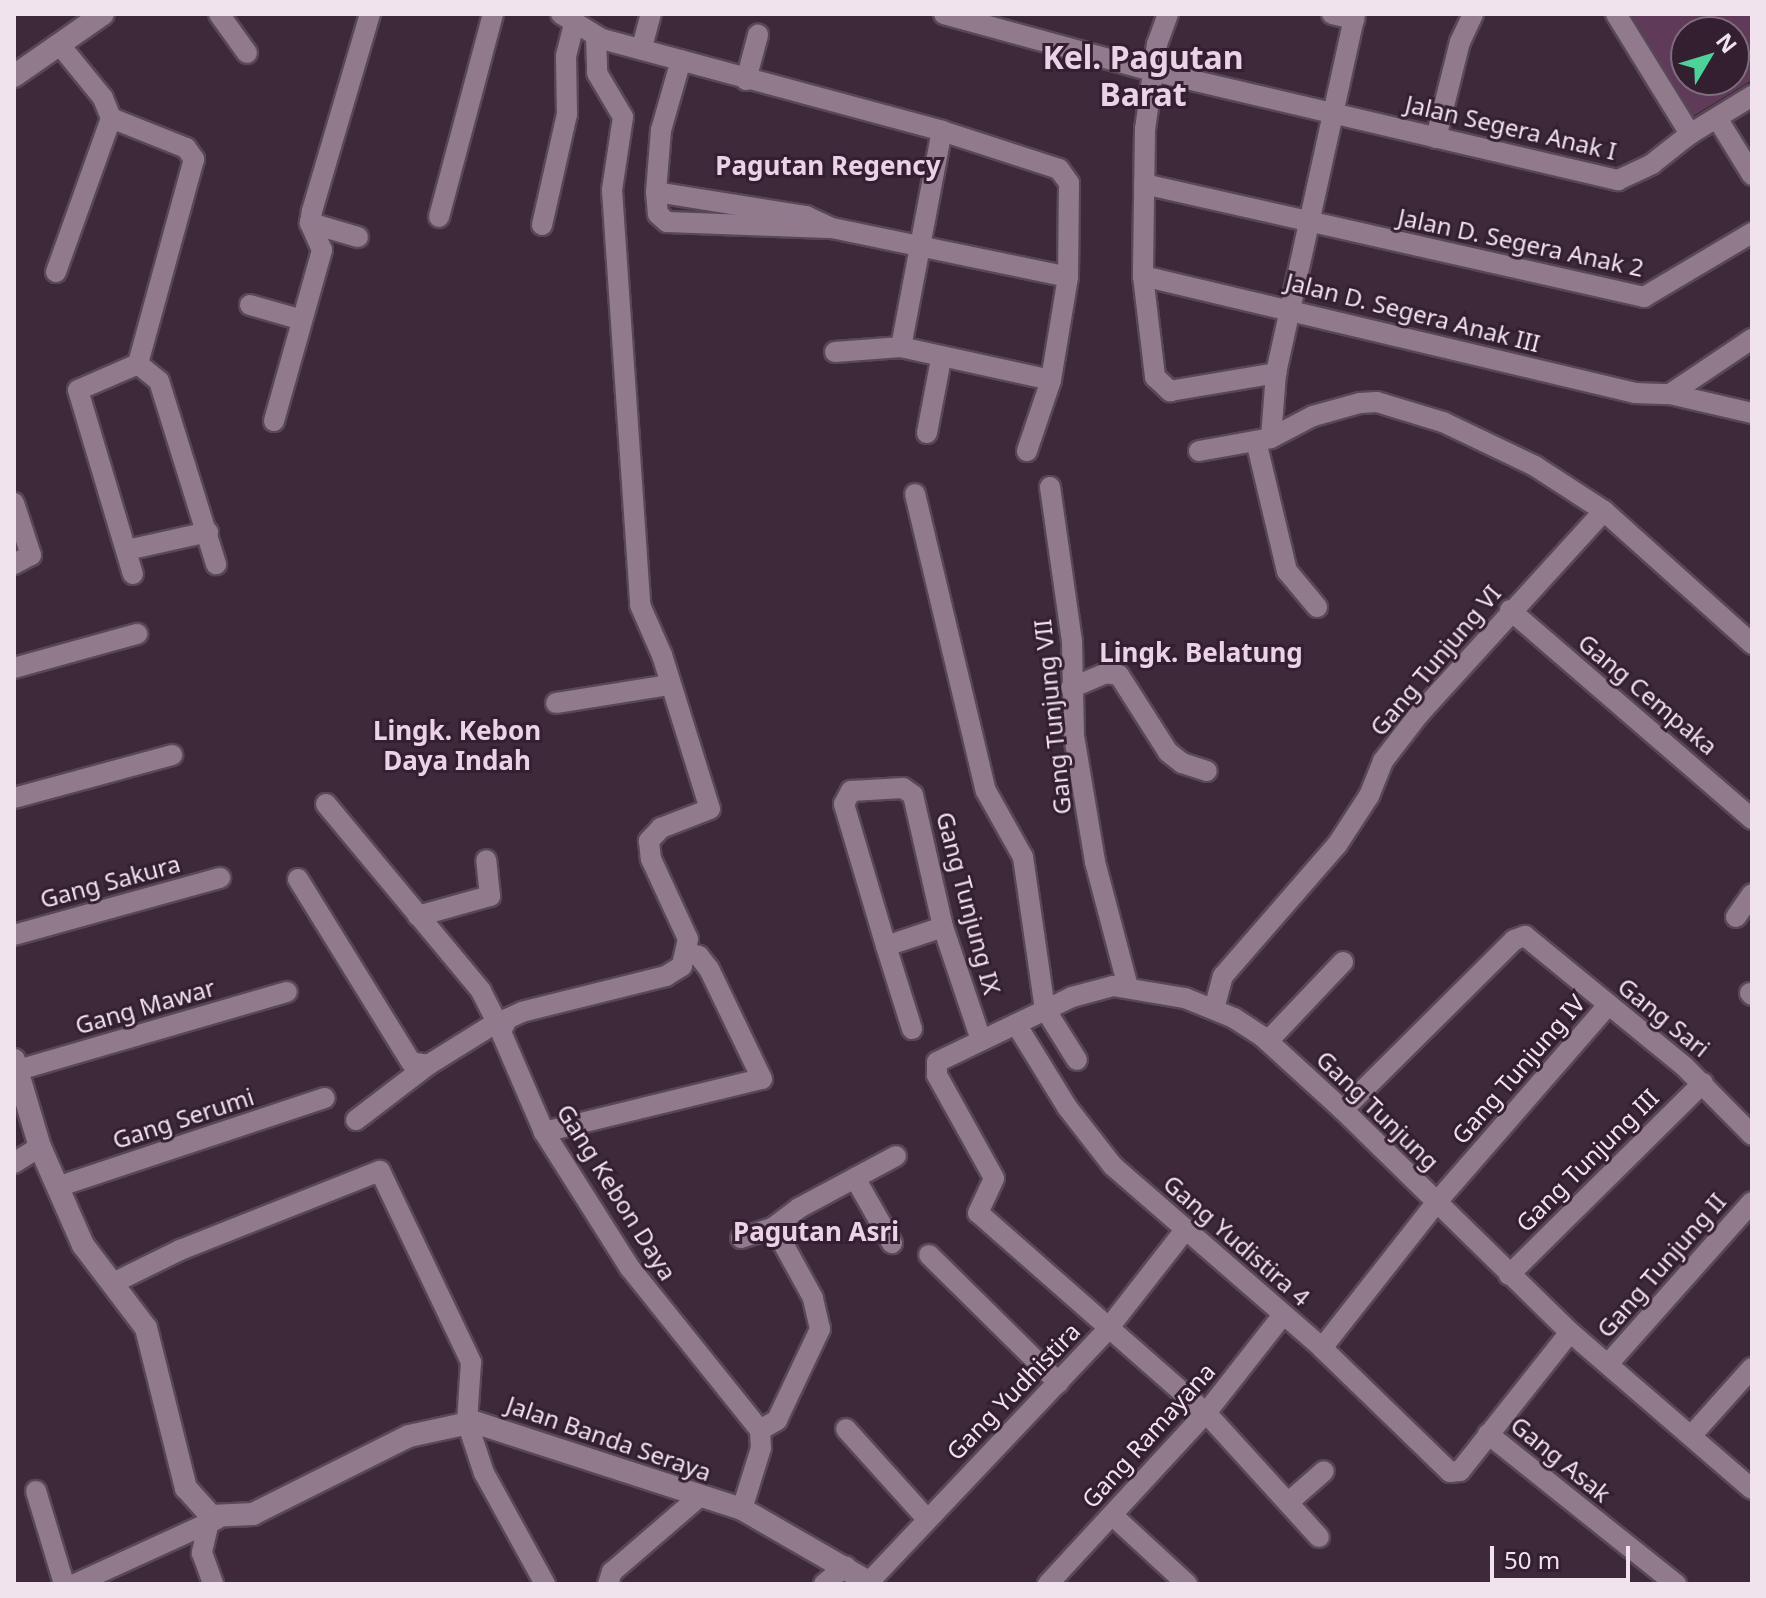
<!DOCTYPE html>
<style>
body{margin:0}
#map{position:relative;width:1766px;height:1598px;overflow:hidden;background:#3d293a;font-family:"Noto Sans",sans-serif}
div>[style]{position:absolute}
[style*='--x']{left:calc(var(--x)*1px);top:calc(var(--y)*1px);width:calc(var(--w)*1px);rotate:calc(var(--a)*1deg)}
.green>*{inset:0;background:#5f3b59}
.roads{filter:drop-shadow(2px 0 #584856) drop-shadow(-2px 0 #584856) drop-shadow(0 2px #584856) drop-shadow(0 -2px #584856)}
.minor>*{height:20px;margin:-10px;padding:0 10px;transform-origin:10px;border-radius:10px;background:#927a8d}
.tertiary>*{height:22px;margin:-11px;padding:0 11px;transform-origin:11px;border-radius:11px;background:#927a8d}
span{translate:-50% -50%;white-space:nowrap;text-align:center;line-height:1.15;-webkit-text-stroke:6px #331f2f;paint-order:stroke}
.street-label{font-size:24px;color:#f0e3ed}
.neighbourhood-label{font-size:26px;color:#ecd2e7;font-weight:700}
.district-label{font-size:32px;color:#ecd2e7;font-weight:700}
.frame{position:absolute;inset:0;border:16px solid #f0e3ed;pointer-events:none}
.north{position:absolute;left:1670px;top:16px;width:80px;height:80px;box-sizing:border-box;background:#331f2f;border:2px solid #7f6d7b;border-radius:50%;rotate:52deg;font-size:22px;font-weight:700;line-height:32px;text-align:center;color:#f0e3ed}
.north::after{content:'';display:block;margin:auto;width:28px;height:36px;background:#4dd39a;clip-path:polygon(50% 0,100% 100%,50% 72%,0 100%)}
.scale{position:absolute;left:1490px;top:1546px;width:140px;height:36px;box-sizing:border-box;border:4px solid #f0e3ed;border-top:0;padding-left:10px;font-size:24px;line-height:28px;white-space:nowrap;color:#f0e3ed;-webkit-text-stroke:6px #331f2f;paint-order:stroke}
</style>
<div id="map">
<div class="green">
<i style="clip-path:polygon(evenodd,1631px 14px,1752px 14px,1752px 80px,1693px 116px,1631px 14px,1686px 32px,1734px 32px,1734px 80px,1686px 80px,1686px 32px)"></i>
</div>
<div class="roads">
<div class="minor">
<i style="--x:219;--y:14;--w:48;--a:54.3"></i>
<i style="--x:561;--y:14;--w:48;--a:31.4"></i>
<i style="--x:602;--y:39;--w:352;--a:15.1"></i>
<i style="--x:942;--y:131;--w:123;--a:18"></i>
<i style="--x:1059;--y:169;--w:17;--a:54"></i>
<i style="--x:1069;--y:183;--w:94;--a:90.6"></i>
<i style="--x:1068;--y:277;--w:104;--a:99.4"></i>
<i style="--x:1051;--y:380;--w:154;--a:-167.6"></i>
<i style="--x:901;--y:347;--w:220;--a:-79.3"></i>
<i style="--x:944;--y:14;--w:217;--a:15.3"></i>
<i style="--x:1153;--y:71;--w:478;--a:13.2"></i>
<i style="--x:1618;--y:180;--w:38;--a:-25"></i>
<i style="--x:1652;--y:164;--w:48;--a:-38.3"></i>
<i style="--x:1690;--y:134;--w:73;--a:-31.5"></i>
<i style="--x:1168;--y:14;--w:32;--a:110"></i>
<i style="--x:1157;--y:44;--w:86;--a:98"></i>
<i style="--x:1145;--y:129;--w:147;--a:90.8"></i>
<i style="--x:1143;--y:276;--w:102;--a:83.2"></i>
<i style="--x:1155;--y:377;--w:21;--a:43"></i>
<i style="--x:1170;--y:391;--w:108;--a:-9.6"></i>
<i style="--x:1332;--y:14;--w:23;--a:13"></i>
<i style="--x:1616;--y:14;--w:141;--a:58.3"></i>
<i style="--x:596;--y:37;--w:36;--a:88"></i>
<i style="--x:597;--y:73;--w:51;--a:59.4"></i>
<i style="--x:623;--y:117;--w:74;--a:98.6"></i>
<i style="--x:612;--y:190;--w:416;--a:86.1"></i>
<i style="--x:640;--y:605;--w:55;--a:66.3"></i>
<i style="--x:662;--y:655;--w:161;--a:72.7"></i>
<i style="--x:710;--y:809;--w:53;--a:158.8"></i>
<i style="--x:661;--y:828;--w:18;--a:133"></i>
<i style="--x:649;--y:841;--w:18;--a:84"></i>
<i style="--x:651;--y:859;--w:88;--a:65.2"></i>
<i style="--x:688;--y:939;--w:28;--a:103"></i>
<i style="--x:682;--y:966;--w:19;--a:148"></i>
<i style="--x:666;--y:976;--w:148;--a:166"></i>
<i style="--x:522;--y:1012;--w:17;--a:155"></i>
<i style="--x:507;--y:1019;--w:14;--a:115"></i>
<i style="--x:501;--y:1032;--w:109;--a:66.7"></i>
<i style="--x:544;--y:1132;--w:161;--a:57.7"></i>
<i style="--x:630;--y:1268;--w:208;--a:51.3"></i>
<i style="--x:760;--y:1430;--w:18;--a:87"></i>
<i style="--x:761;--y:1448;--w:64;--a:107.3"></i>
<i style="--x:642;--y:47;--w:34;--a:-75"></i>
<i style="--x:681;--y:60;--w:73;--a:105.9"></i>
<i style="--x:661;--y:130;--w:62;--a:94.6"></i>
<i style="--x:656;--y:192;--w:152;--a:9.1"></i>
<i style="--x:806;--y:216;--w:29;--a:25"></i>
<i style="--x:832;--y:228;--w:241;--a:11.7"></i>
<i style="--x:746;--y:80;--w:47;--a:-75.1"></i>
<i style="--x:111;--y:118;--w:81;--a:21.8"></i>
<i style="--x:186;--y:148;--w:14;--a:54"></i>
<i style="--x:194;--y:159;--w:213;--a:105.3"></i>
<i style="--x:138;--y:364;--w:65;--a:156.6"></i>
<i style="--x:78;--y:390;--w:192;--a:73.4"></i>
<i style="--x:1717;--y:118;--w:67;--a:58.4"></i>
<i style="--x:1436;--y:138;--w:99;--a:-76"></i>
<i style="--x:1460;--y:42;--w:31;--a:-65"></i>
<i style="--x:1144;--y:184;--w:513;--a:12.73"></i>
<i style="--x:1644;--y:297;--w:126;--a:-30.7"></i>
<i style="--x:656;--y:192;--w:22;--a:85"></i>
<i style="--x:658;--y:214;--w:12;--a:42"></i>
<i style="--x:667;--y:222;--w:161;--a:2.1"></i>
<i style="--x:439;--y:217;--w:210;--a:-75.1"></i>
<i style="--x:310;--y:223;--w:50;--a:16.3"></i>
<i style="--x:542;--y:225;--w:114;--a:-77.3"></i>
<i style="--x:567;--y:114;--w:58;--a:-91"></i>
<i style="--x:566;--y:56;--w:37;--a:-76"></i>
<i style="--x:56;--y:272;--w:164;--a:-70.3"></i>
<i style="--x:111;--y:118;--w:22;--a:-112"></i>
<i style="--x:103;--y:98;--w:68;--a:-129.1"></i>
<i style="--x:1143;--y:276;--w:506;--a:13.38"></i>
<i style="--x:1635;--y:393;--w:35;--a:2"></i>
<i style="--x:1670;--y:394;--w:84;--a:13"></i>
<i style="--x:250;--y:305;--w:54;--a:16.1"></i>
<i style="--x:835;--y:352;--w:66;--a:-4.3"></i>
<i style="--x:138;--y:364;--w:27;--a:39"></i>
<i style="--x:159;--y:381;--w:192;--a:72.7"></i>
<i style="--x:1670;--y:394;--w:99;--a:-33.9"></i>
<i style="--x:274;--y:421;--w:178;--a:-74.3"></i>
<i style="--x:322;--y:250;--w:30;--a:-114"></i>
<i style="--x:310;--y:223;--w:12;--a:-81"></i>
<i style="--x:312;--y:211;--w:205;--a:-73.6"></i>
<i style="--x:927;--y:433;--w:75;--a:-79.3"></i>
<i style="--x:1271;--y:438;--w:65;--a:-85.6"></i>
<i style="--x:1276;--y:373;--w:368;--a:-77.6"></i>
<i style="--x:1256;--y:441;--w:134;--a:76.6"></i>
<i style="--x:1287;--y:571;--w:47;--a:50.2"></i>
<i style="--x:1027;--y:451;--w:75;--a:-71.3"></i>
<i style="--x:1199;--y:451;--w:73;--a:-10.2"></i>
<i style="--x:1271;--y:438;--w:47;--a:-27.6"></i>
<i style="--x:1313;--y:416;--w:49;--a:-15.5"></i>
<i style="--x:1360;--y:403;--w:17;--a:-3"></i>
<i style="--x:1377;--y:402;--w:69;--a:16.9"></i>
<i style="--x:1443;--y:422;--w:102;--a:25.6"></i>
<i style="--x:1535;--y:466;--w:82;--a:33.1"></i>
<i style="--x:1604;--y:511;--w:199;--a:41.9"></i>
<i style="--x:1050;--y:487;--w:157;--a:81.9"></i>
<i style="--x:1072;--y:642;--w:94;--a:88.8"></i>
<i style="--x:1074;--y:736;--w:128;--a:80.5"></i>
<i style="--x:1095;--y:862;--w:129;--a:75.2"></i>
<i style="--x:915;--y:494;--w:305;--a:76.6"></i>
<i style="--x:986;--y:791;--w:76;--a:60.7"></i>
<i style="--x:1023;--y:857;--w:154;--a:81.8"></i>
<i style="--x:1045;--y:1009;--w:60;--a:57.9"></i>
<i style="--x:14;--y:503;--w:55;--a:71.9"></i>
<i style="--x:31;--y:555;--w:19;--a:152"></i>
<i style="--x:127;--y:550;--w:83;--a:-12.5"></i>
<i style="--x:1510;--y:610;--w:320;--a:40.8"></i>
<i style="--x:14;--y:668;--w:128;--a:-15.5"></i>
<i style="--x:1071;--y:688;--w:38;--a:-23"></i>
<i style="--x:1106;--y:673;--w:13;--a:9"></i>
<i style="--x:1119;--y:675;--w:91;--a:57.5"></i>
<i style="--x:1168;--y:752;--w:18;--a:38"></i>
<i style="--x:1182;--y:763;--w:26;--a:18"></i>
<i style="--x:556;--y:703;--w:113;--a:-9.1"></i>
<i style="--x:14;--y:798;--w:164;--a:-15.2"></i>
<i style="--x:326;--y:804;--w:243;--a:50.3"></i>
<i style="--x:481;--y:991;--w:35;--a:63"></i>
<i style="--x:298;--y:879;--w:215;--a:58.3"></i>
<i style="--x:411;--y:1062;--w:17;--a:10"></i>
<i style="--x:428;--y:1065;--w:81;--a:-31.9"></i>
<i style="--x:497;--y:1022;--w:7;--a:8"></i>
<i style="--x:418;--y:916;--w:75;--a:-15.5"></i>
<i style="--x:490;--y:896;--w:36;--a:-96"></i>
<i style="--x:1736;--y:917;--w:28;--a:-55"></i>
<i style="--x:943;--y:927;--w:60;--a:161.6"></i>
<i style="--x:886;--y:946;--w:148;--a:-106.5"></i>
<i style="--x:844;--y:804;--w:15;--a:-62"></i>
<i style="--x:851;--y:791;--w:52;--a:-3.3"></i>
<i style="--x:903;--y:788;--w:12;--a:35"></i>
<i style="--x:913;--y:795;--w:135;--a:77.2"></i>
<i style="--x:943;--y:927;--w:119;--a:71.4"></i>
<i style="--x:14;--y:935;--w:214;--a:-15.5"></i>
<i style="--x:886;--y:946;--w:87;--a:72.6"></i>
<i style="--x:1750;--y:993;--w:3;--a:45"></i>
<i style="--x:1214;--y:1009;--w:34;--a:-75"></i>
<i style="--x:1223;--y:976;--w:174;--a:-49"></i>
<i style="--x:1337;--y:845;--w:59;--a:-56.9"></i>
<i style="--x:1369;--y:796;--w:38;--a:-68"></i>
<i style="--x:1383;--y:761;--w:61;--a:-52.4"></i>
<i style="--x:1420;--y:713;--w:273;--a:-47.7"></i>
<i style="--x:1016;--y:1024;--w:97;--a:58.4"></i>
<i style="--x:1067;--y:1107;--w:75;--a:52.1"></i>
<i style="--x:1113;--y:1166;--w:277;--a:41"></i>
<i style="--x:1322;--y:1348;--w:178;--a:44.1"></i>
<i style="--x:1450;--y:1472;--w:10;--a:-6"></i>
<i style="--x:1460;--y:1471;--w:177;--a:-51.6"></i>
<i style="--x:1268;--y:1041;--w:109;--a:-46.5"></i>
<i style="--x:18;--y:1070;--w:280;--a:-16.2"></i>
<i style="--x:1343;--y:1110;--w:241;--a:-44.8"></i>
<i style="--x:1514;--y:940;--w:12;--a:-20"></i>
<i style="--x:1525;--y:936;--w:205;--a:39.3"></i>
<i style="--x:1684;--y:1066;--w:97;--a:45.4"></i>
<i style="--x:356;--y:1120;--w:91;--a:-37.4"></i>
<i style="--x:544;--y:1132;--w:224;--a:-13.7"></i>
<i style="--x:762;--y:1079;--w:122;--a:-115.7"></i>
<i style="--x:709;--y:969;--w:16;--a:-128"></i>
<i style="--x:699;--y:956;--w:11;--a:-165"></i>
<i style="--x:14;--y:1163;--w:31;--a:-32"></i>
<i style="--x:855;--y:1178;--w:75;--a:60.4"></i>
<i style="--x:57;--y:1187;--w:282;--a:-18.4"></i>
<i style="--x:741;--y:1238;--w:35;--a:-18"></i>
<i style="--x:929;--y:1255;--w:182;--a:44.6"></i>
<i style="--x:1509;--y:1275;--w:273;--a:-44.7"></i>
<i style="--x:113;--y:1283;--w:75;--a:-26.2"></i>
<i style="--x:180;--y:1250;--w:215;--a:-21.6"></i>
<i style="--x:380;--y:1171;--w:212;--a:64.5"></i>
<i style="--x:471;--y:1362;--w:60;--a:93.8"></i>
<i style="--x:467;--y:1422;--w:54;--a:71.6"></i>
<i style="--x:484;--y:1473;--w:127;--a:61.2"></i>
<i style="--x:1322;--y:1348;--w:184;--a:-51.8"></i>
<i style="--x:1436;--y:1203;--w:262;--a:-49"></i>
<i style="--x:1609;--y:1363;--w:215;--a:-48.4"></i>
<i style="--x:846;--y:1429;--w:121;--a:48"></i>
<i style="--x:760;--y:1430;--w:20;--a:-30"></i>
<i style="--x:777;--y:1420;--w:101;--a:-64.7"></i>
<i style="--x:820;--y:1329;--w:32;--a:-103"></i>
<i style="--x:813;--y:1298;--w:81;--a:-118.8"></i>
<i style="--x:774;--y:1227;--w:31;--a:-37"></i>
<i style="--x:799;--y:1208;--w:110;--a:-28.2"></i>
<i style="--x:1488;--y:1434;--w:241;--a:38.6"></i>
<i style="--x:1692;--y:1435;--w:90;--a:-48.2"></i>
<i style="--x:36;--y:1491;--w:97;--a:73.2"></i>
<i style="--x:1290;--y:1501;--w:45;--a:-41.4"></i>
<i style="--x:1112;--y:1515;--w:102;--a:42.6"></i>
<i style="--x:208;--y:1526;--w:28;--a:103"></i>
<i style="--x:202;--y:1553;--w:33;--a:70"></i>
<i style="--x:1319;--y:1537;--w:168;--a:-132.3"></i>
<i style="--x:1206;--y:1413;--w:303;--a:-138.7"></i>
<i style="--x:978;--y:1213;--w:38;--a:-65"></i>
<i style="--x:994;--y:1178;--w:118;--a:-119"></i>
<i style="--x:937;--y:1075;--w:13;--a:-90"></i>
<i style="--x:937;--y:1062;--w:150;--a:-25.7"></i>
<i style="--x:1072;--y:997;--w:42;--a:-15"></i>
<i style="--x:1113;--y:986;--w:73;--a:9.5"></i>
<i style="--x:1185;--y:998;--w:53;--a:22.2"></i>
<i style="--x:1234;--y:1018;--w:35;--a:33"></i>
<i style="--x:1263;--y:1037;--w:108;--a:42.4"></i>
<i style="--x:1343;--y:1110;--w:318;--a:44.4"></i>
<i style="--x:1570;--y:1332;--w:240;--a:40.8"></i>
<i style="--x:869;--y:1582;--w:347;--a:-46.6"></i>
<i style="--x:1107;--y:1330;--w:128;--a:-52"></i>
<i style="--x:75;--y:1584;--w:156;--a:-24.6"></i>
<i style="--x:608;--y:1584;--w:13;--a:-72"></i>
<i style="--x:612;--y:1572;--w:115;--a:-40.8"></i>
<i style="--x:824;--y:1584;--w:28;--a:-39"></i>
<i style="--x:1048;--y:1584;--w:233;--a:-47.3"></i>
<i style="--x:1206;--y:1413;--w:123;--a:-51.9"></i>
</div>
<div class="tertiary">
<i style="--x:14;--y:76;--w:108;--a:-34.9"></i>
<i style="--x:14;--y:1060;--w:91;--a:73.4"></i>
<i style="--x:40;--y:1147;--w:107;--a:66.3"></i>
<i style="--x:83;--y:1245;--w:104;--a:52.8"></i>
<i style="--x:146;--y:1328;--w:165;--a:76"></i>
<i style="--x:186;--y:1488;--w:38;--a:48"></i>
<i style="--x:211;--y:1516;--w:42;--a:-2.7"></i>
<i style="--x:253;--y:1514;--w:174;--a:-26.6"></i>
<i style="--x:409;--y:1436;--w:66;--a:-12.2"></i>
<i style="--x:474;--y:1422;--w:282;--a:18"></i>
<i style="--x:742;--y:1509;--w:150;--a:30"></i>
</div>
</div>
<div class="street-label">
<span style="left:1511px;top:127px;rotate:13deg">Jalan Segera Anak I</span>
<span style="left:1521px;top:242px;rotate:12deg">Jalan D. Segera Anak 2</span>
<span style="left:1413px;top:312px;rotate:14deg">Jalan D. Segera Anak III</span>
<span style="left:1435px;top:660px;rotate:-50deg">Gang Tunjung VI</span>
<span style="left:1648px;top:694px;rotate:40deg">Gang Cempaka</span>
<span style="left:1052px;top:717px;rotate:-96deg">Gang Tunjung VII</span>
<span style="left:110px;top:881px;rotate:-15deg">Gang Sakura</span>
<span style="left:969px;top:903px;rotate:75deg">Gang Tunjung IX</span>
<span style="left:145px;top:1006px;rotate:-16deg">Gang Mawar</span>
<span style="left:1664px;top:1017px;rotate:39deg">Gang Sari</span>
<span style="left:1518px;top:1069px;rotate:-49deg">Gang Tunjung IV</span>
<span style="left:1378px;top:1110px;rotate:44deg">Gang Tunjung</span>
<span style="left:183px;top:1118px;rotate:-18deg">Gang Serumi</span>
<span style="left:1587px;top:1160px;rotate:-45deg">Gang Tunjung III</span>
<span style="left:617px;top:1192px;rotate:58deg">Gang Kebon Daya</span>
<span style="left:1237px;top:1240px;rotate:41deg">Gang Yudistira 4</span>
<span style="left:1661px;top:1265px;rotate:-49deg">Gang Tunjung II</span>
<span style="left:1013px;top:1391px;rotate:-46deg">Gang Yudhistira</span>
<span style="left:1148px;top:1435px;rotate:-48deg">Gang Ramayana</span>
<span style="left:609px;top:1438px;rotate:19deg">Jalan Banda Seraya</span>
<span style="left:1561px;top:1459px;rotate:39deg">Gang Asak</span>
</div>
<div class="neighbourhood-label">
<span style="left:828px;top:166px">Pagutan Regency</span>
<span style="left:1201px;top:653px">Lingk. Belatung</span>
<span style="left:457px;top:746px">Lingk. Kebon<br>Daya Indah</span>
<span style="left:816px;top:1232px">Pagutan Asri</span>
</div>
<div class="district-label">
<span style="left:1143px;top:76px">Kel. Pagutan<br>Barat</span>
</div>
<div class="frame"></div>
<div class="north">N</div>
<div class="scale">50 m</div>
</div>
